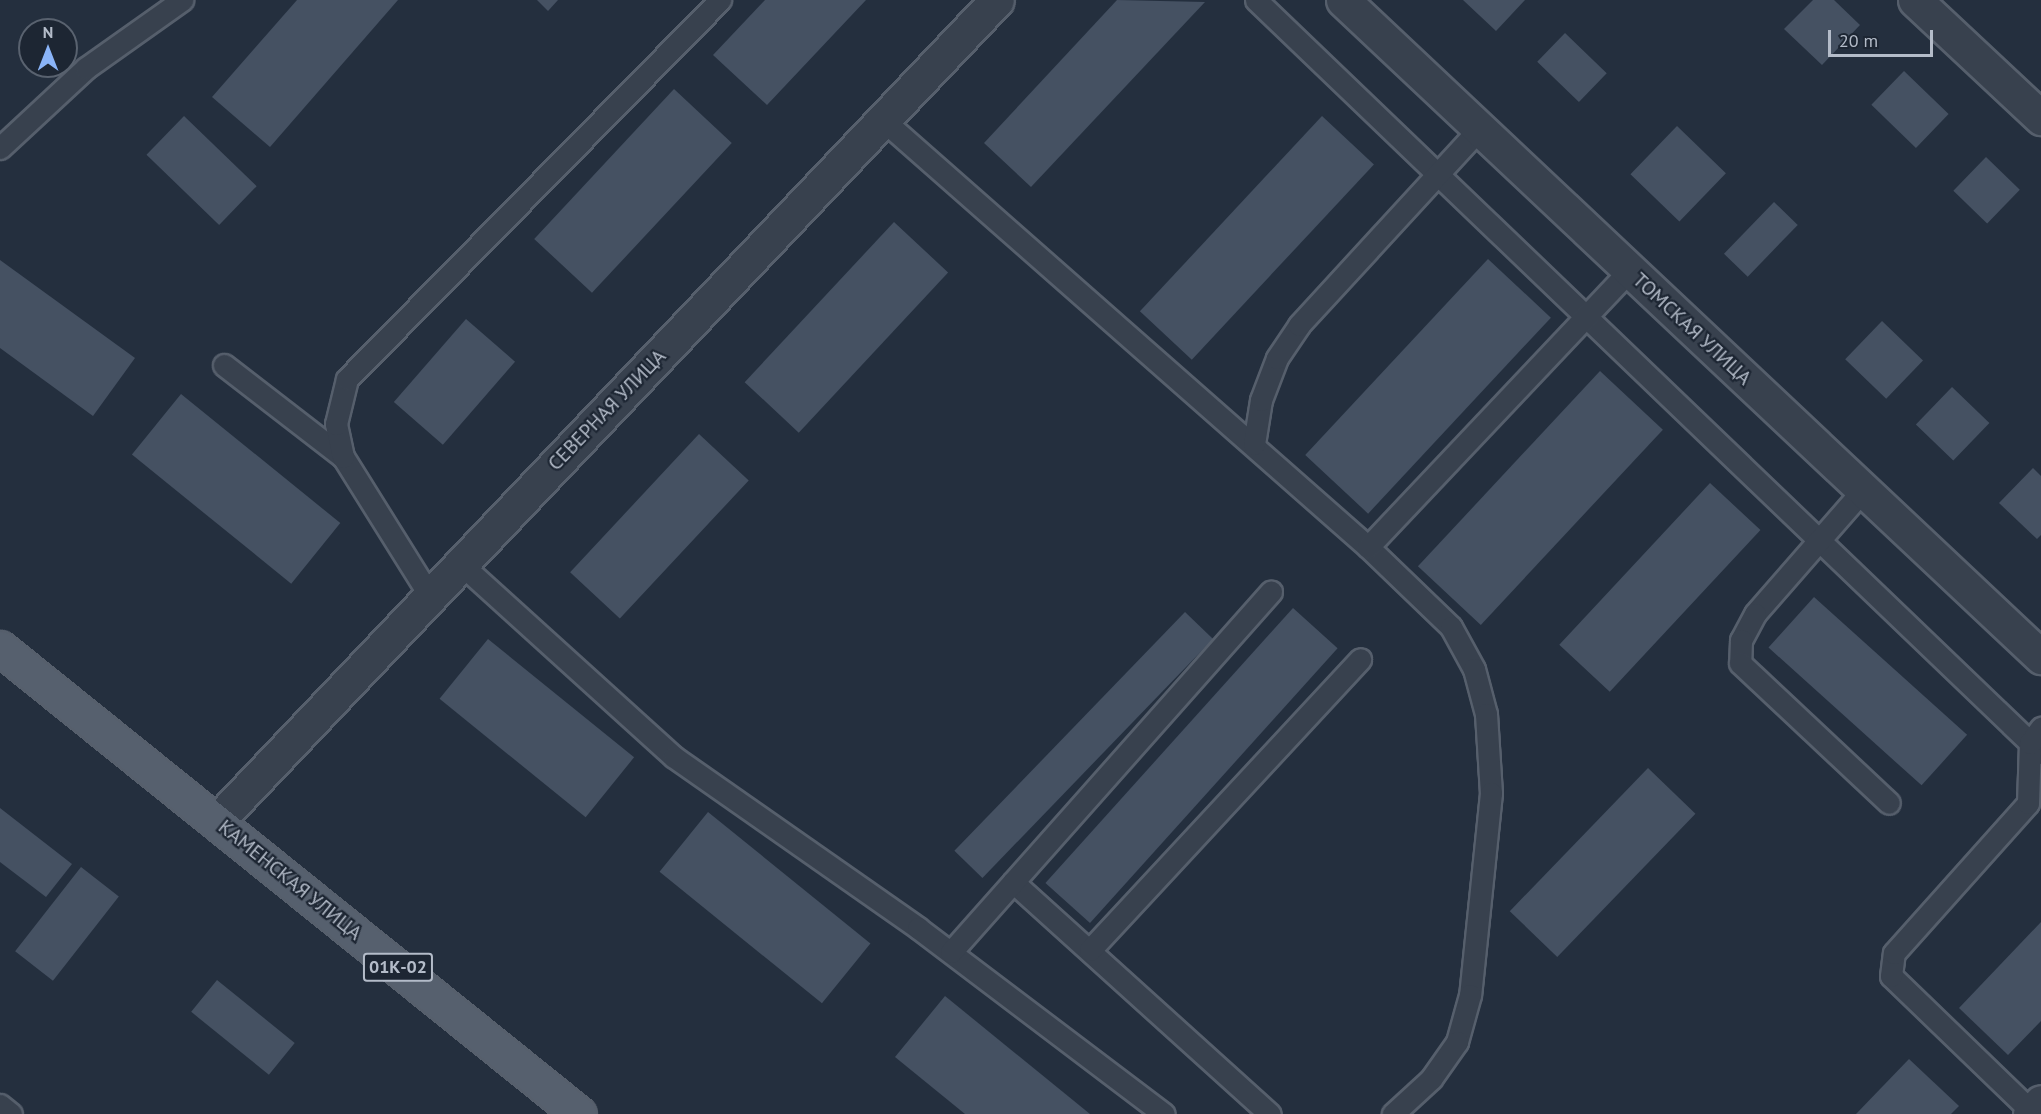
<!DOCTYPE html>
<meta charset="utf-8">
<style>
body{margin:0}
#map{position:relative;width:2041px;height:1114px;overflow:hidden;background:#242f3e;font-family:"PT Sans",sans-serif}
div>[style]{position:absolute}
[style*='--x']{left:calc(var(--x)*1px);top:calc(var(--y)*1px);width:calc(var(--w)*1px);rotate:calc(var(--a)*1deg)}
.building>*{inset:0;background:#455162;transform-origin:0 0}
.roads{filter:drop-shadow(2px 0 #565f6c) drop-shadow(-2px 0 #565f6c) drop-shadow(0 2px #565f6c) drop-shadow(0 -2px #565f6c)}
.service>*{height:21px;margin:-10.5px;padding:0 10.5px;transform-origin:10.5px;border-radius:10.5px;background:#38414e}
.minor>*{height:33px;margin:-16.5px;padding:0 16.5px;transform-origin:16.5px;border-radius:16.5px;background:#38414e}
.tertiary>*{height:33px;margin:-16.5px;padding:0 16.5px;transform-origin:16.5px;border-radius:16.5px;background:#38414e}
.primary>*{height:33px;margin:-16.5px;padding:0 16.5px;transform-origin:16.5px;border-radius:16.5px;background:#56606e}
span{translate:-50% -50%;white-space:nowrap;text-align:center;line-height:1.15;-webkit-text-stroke:4.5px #1d2633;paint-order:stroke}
.shield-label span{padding:2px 4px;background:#1d2633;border:2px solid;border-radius:4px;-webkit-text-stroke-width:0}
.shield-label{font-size:18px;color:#b4bcc9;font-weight:700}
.street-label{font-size:20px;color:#b4bcc9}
.north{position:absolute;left:18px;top:18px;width:60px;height:60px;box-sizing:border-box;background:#1d2633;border:2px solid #59626f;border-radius:50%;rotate:0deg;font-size:16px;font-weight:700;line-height:24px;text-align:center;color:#b4bcc9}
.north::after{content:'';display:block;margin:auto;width:21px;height:27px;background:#8ab4f8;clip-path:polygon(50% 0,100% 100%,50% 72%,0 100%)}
.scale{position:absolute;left:1828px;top:30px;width:105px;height:27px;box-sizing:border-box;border:3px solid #b4bcc9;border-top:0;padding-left:8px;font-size:18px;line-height:21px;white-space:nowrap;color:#b4bcc9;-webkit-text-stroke:4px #1d2633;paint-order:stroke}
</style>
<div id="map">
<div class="building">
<i style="clip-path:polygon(297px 0,398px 0,270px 147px,212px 97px)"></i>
<i style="clip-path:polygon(537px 0,558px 0,548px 11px)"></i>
<i style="clip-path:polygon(765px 0,866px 0,767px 105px,713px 55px)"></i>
<i style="clip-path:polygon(1117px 0,1205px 2px,1031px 187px,984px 143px)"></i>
<i style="clip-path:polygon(1463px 0,1525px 0,1496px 31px)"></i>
<i style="clip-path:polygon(1813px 0,1834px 0,1860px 25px,1822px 65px,1784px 29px)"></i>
<i style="left:1565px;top:33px;width:58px;height:40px;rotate:44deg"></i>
<i style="left:1904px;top:71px;width:62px;height:47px;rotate:44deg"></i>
<i style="left:674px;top:89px;width:79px;height:205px;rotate:43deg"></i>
<i style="left:184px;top:116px;width:101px;height:54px;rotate:44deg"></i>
<i style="left:1322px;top:116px;width:71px;height:267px;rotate:43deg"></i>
<i style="left:1677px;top:126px;width:68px;height:67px;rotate:44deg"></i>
<i style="left:1986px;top:157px;width:47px;height:47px;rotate:44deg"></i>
<i style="left:1774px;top:202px;width:33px;height:72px;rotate:44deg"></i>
<i style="left:894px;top:222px;width:74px;height:219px;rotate:43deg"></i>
<i style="left:1488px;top:259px;width:86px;height:268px;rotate:43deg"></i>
<i style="clip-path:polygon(0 260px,135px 358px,93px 416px,0 348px)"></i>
<i style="left:466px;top:319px;width:65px;height:110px;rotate:41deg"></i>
<i style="left:1882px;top:321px;width:57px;height:53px;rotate:44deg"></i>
<i style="left:1600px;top:371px;width:86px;height:267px;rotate:43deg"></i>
<i style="left:1952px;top:387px;width:52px;height:52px;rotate:44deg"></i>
<i style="left:181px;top:394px;width:205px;height:78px;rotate:39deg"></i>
<i style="left:699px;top:434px;width:68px;height:189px;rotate:43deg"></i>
<i style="clip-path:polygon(2033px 468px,2041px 476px,2041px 535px,2037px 539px,1999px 503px)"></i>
<i style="left:1710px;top:483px;width:69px;height:221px;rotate:43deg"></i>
<i style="left:1814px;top:597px;width:206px;height:68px;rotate:42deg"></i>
<i style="left:1293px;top:608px;width:60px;height:370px;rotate:42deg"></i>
<i style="left:1185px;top:612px;width:39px;height:332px;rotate:44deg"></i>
<i style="left:488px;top:639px;width:188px;height:77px;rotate:39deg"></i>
<i style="left:1648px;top:768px;width:66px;height:199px;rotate:44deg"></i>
<i style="clip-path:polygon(0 808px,72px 864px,46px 897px,0 862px)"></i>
<i style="left:708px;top:812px;width:209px;height:77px;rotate:39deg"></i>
<i style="left:81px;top:867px;width:48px;height:107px;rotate:38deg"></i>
<i style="clip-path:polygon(2041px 922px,2041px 1021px,2008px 1055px,1959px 1008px)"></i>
<i style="left:217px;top:980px;width:100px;height:41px;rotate:39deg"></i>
<i style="clip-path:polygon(945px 996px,1090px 1114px,965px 1114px,895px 1057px)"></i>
<i style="clip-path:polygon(1909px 1059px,1959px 1106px,1951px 1114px,1856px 1114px)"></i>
</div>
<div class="roads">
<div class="service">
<i style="--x:1256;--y:0;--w:1088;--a:43.81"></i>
<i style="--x:883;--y:120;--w:646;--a:41.36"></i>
<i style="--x:1368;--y:547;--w:115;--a:43.9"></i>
<i style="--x:1451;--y:627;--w:48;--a:61.3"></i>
<i style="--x:1474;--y:669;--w:47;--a:75.1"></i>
<i style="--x:1486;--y:714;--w:79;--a:86.4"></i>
<i style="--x:1491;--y:793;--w:203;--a:95.9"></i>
<i style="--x:1470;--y:995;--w:49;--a:105.5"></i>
<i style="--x:1457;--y:1042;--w:45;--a:125.1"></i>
<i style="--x:1431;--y:1079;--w:52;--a:137.4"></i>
<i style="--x:0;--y:148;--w:117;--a:-42.9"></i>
<i style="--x:86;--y:68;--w:118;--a:-35.3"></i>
<i style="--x:224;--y:365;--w:150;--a:37.7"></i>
<i style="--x:1254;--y:444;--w:45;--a:-81"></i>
<i style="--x:1261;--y:400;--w:45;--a:-69.1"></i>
<i style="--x:1277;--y:358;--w:40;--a:-56"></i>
<i style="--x:1299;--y:325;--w:266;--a:-47.4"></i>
<i style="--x:1863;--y:490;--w:164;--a:131.1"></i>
<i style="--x:1755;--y:614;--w:30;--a:118"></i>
<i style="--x:1741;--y:640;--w:23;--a:92"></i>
<i style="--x:1740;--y:663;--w:204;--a:43.2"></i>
<i style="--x:1368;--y:547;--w:381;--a:-46.6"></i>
<i style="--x:461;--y:564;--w:287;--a:42.2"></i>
<i style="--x:674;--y:757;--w:298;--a:35"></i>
<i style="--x:918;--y:928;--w:308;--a:37.1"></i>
<i style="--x:430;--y:596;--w:164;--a:-122"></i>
<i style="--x:343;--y:457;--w:34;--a:-102"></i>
<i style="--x:336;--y:424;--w:46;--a:-76.3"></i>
<i style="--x:347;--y:379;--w:532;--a:-45.46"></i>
<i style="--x:1013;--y:882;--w:346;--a:42.1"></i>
<i style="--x:1090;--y:950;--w:397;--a:-47.1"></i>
<i style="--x:951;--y:952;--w:482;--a:-48.4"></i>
<i style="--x:0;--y:1105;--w:14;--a:39"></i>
<i style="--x:2032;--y:1112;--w:196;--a:-136"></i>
<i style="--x:1891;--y:976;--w:23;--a:-83"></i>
<i style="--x:1894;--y:953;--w:201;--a:-48.2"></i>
<i style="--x:2028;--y:803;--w:60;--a:-88.1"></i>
<i style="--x:2030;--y:743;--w:19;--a:-54"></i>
</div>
<div class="minor">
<i style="--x:1343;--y:0;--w:959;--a:43.27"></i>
<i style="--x:1915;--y:0;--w:173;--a:43.1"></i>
<i style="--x:2030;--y:1114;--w:16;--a:-47"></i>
</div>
<div class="tertiary">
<i style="--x:217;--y:821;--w:1132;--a:-46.47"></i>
</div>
<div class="primary">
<i style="--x:0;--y:648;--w:743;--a:38.83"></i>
</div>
</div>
<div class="shield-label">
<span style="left:398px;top:967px">01К-02</span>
</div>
<div class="street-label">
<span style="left:1692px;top:329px;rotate:43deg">ТОМСКАЯ УЛИЦА</span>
<span style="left:607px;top:410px;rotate:-46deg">СЕВЕРНАЯ УЛИЦА</span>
<span style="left:290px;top:880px;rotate:39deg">КАМЕНСКАЯ УЛИЦА</span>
</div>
<div class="north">N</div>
<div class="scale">20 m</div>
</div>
